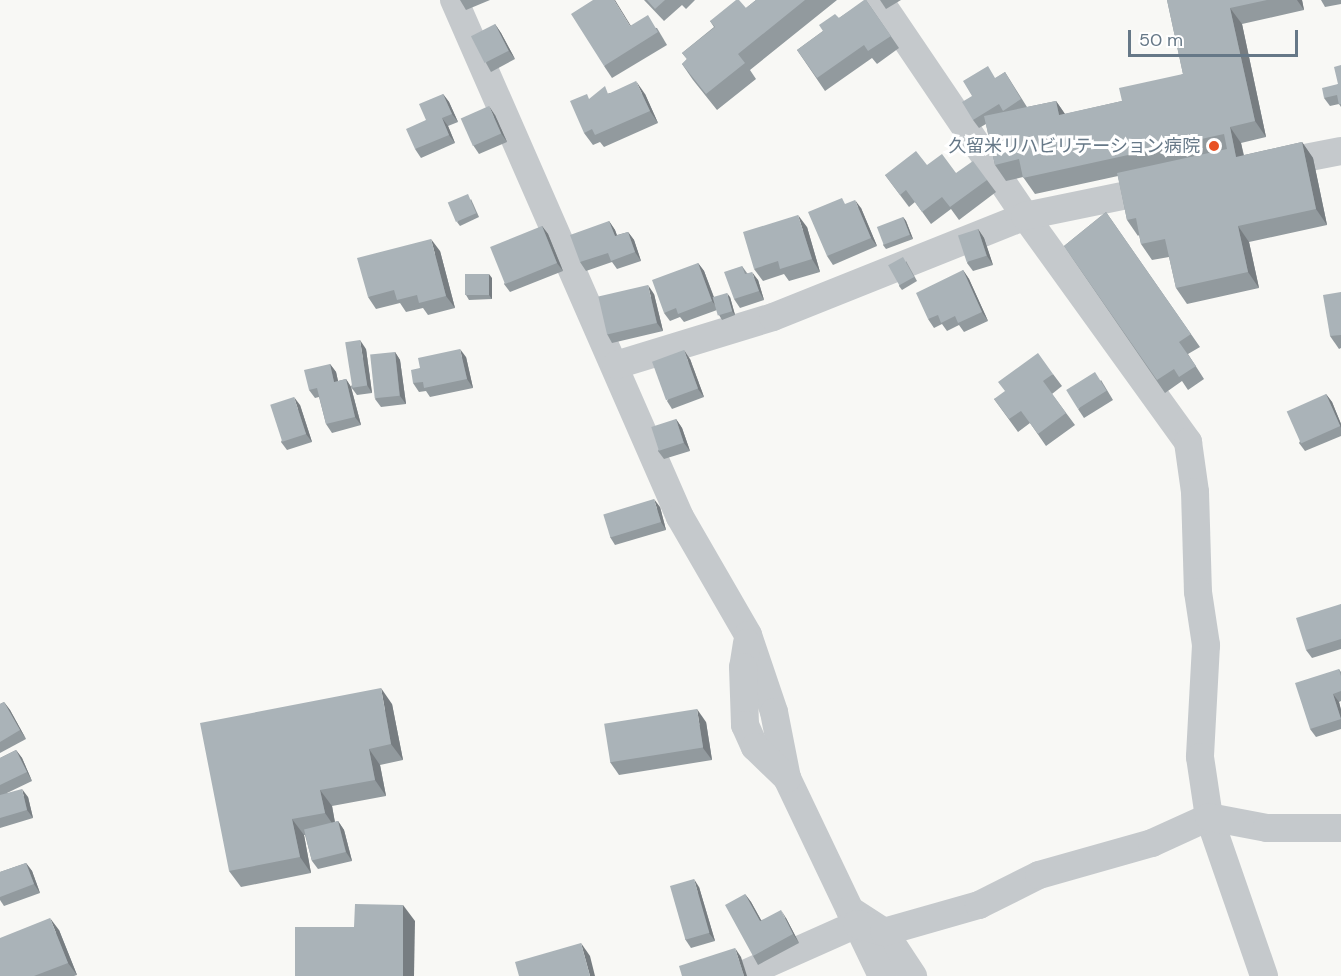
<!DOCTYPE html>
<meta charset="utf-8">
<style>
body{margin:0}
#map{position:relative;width:1341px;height:976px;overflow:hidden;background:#f8f8f5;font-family:"DM Sans","Noto Sans JP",sans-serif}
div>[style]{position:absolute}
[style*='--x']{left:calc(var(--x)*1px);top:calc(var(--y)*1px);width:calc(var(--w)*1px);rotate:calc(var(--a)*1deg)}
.minor>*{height:28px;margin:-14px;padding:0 14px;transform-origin:14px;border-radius:14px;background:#c5c9cc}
.wall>*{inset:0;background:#929a9e}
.shaded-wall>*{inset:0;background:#777d81}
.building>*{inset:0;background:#aab3b8;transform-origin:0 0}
.dots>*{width:16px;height:16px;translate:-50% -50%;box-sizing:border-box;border:3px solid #fff;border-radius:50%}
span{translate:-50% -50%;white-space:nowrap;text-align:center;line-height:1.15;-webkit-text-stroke:6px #fff;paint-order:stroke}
.poi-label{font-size:18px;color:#667887}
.right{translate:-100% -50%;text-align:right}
.scale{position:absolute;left:1128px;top:30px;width:170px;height:27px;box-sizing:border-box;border:3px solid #667887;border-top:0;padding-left:8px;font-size:18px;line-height:21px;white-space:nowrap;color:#667887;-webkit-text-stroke:4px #fff;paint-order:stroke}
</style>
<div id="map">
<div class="minor">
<i style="--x:454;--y:0;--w:564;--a:66.39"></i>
<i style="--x:680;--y:517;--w:136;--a:60"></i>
<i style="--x:748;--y:635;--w:81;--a:71.3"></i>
<i style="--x:774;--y:712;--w:67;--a:78.9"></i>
<i style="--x:787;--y:778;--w:146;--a:64.5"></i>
<i style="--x:850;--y:910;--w:40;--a:32.9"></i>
<i style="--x:884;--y:932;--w:53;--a:56.6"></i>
<i style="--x:879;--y:0;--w:261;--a:55.9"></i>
<i style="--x:1025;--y:216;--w:279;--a:54.2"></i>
<i style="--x:1188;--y:442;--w:50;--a:82"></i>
<i style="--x:1195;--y:492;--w:100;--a:88.3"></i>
<i style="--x:1198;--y:592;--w:54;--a:81.4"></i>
<i style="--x:1206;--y:645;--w:112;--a:93.1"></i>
<i style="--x:1200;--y:757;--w:61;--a:81.5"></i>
<i style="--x:1209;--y:817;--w:168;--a:70.9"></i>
<i style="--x:1274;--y:164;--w:68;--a:-11"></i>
<i style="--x:616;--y:365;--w:164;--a:-17"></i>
<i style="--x:773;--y:317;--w:271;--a:-21.8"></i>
<i style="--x:1025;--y:216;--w:139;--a:-11.6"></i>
<i style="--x:747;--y:643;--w:24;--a:99"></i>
<i style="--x:743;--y:667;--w:58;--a:88"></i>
<i style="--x:745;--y:725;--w:24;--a:66"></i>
<i style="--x:755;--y:747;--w:45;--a:44.1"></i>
<i style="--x:857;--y:924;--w:58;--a:64.3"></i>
<i style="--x:740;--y:976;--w:128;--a:-24"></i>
<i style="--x:857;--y:924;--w:28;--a:17"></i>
<i style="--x:884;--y:932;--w:99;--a:-15.9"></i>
<i style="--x:979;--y:905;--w:67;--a:-26.6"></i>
<i style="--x:1039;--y:875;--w:117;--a:-15.8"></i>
<i style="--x:1152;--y:843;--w:63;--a:-24.5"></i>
<i style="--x:1209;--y:817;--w:59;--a:10.7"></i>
<i style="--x:1267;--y:828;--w:74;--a:0"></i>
</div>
<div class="wall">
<i style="clip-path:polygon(460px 0,490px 0,466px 10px)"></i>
<i style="clip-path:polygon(644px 0,695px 0,686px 9px,682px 5px,664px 21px)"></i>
<i style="clip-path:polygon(756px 0,837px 0,750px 70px,756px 79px,717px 110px,693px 80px,682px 64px,687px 59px,682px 53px,714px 27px,710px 21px,746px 8px)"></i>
<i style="clip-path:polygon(866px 0,899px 48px,877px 64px,872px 58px,825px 91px,797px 50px,823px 31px,839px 18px)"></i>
<i style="clip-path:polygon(880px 0,901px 0,886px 9px)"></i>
<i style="clip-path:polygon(1167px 0,1302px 0,1304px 10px,1242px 24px,1266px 137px,1241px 143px,1244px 155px,1302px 142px,1313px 158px,1327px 225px,1249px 242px,1259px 288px,1187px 304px,1176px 288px,1169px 257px,1152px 260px,1141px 244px,1139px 235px,1138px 236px,1127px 220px,1118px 176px,1035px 194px,1023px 177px,1006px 181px,995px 165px,986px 124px,979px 128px,973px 120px,972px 96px,996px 78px,1005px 72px,1027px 107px,1056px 101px,1065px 114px,1122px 101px,1183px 74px)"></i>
<i style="clip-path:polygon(1321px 0,1341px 0,1341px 4px,1325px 7px)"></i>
<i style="clip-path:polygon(495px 24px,501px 33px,515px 59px,491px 72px,486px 63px)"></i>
<i style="clip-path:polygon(631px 26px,657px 28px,667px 45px,612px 78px,604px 66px)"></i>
<i style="clip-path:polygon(1341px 65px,1341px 107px,1339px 104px,1330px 106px,1324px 98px,1338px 84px)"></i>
<i style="clip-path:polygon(610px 93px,645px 94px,658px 123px,604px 147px,600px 142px,593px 145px,584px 133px,590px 99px)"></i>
<i style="clip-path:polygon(443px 94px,449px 102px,458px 122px,448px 126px,455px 143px,421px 158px,415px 149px,426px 120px)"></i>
<i style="clip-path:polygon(495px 115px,507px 142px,479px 154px,473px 145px)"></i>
<i style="clip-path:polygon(927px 165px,956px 173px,987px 180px,996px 192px,959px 220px,951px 209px,931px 224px,915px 202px,909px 207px,885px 175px)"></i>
<i style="clip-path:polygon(471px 199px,479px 217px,460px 226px,457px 222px)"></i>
<i style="clip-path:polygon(846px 204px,861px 208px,877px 246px,833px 265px,827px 256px)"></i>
<i style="clip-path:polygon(1106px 212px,1200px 347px,1188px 354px,1204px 379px,1188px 390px,1182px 381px,1165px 393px,1064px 246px)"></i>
<i style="clip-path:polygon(903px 217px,906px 221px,913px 239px,886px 249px,883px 245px)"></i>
<i style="clip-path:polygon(609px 221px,615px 230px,617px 235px,628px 232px,634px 240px,641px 261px,617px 269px,612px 262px,586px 271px,580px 262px)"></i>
<i style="clip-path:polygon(542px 226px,548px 234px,563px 271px,510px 292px,504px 284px)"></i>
<i style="clip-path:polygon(807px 227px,820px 272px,789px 281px,784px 274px,763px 281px,754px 269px)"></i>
<i style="clip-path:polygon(978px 229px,984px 238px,993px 265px,973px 271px,967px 263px)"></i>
<i style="clip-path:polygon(440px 251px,455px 308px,428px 315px,423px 308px,406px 312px,400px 303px,376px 309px,368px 297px)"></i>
<i style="clip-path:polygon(906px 261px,917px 281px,902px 290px,899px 286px)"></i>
<i style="clip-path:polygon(698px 263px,704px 271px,714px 297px,730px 297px,735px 315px,722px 320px,719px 315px,717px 310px,684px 322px,680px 317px,670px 321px,664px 313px)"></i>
<i style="clip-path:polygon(742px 266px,747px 273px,758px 280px,764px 300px,740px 308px,734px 299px)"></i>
<i style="clip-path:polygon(963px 270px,969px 279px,988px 321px,964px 332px,959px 325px,947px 331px,942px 324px,934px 328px,928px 319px)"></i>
<i style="clip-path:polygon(492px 278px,492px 299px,469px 300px,466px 295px)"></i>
<i style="clip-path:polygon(1341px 292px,1341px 348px,1339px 349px,1330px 336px)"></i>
<i style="clip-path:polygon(654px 294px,663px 331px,612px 343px,607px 334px)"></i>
<i style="clip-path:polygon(366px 349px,372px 393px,357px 395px,351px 387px)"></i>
<i style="clip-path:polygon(395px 352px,400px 360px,406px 404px,381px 407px,375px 399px)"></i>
<i style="clip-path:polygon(466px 357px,473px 388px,430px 397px,426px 391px,419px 392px,413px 383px,420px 368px)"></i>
<i style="clip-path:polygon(690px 359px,704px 397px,672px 409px,667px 401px)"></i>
<i style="clip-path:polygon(330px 364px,336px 372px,338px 381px,346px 379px,351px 387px,361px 425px,332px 433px,326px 424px,319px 397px,315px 398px,309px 390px)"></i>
<i style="clip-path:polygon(1053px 374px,1062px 386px,1052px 394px,1075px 425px,1046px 446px,1030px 423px,1018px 432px,994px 399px)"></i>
<i style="clip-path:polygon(1101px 380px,1113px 400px,1084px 418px,1078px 409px)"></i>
<i style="clip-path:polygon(1326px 394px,1332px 402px,1341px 424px,1341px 436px,1305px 451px,1299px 443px)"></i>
<i style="clip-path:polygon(300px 405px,312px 442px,287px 450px,281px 442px)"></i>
<i style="clip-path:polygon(676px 419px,682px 428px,690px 451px,664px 459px,658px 451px)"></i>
<i style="clip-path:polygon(660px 507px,666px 530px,615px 545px,610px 537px)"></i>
<i style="clip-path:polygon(1341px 604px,1341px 649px,1312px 658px,1306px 650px)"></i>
<i style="clip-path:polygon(1339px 669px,1341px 672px,1341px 701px,1339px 702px,1341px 710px,1341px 729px,1316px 737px,1310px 729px)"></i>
<i style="clip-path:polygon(4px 702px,10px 710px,26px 739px,0 753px,0 704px)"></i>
<i style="clip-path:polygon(392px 704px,403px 760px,380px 765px,386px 796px,332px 806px,335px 822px,338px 821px,344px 830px,352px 861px,318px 869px,312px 861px,305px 835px,304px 835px,311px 873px,241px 887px,229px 871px)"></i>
<i style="clip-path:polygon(706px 722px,712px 760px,619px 775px,610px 762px)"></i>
<i style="clip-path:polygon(16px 750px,22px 758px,32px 781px,7px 793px,28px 797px,33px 818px,0 828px,0 758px)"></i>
<i style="clip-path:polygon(26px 863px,32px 871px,40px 893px,4px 906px,0 900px,0 872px)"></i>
<i style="clip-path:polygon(699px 887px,715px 941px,691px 948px,685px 939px)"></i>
<i style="clip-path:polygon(745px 894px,751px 902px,761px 920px,786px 918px,799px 943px,758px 965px,753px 956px)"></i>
<i style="clip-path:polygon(59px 930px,77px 975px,74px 976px,0 976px)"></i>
</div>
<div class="shaded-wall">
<i style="clip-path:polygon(614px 0,615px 0,639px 39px,630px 26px)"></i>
<i style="clip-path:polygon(1297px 0,1302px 0,1304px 10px)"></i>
<i style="clip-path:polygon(1230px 8px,1242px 24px,1266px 137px,1255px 121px)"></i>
<i style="clip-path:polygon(495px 24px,501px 33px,515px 59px,509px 51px)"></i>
<i style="clip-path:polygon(636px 81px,645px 94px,658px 123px,650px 111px)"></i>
<i style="clip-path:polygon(443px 94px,449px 102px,458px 122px,452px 114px)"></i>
<i style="clip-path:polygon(1056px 101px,1067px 117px,1059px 115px)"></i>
<i style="clip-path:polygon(489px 106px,495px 115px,507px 142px,501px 133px)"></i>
<i style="clip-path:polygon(442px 118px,448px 126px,455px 143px,449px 135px)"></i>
<i style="clip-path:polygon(1230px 127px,1241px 143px,1247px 173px,1236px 157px)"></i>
<i style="clip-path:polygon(1302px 142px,1313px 158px,1327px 225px,1316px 209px)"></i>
<i style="clip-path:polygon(855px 200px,861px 208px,877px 246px,871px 238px)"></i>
<i style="clip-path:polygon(798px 215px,807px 227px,820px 272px,812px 259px)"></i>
<i style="clip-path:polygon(903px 217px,906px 221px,913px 239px,910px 235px)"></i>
<i style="clip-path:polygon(609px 221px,615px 230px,620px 245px,615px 236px)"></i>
<i style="clip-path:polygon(542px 226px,548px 234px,563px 271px,557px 263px)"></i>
<i style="clip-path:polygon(1238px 226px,1249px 242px,1259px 288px,1248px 272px)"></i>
<i style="clip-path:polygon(978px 229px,984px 238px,993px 265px,987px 256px)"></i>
<i style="clip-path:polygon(628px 232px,634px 240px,641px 261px,635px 252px)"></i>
<i style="clip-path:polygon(431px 239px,440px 251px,455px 308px,446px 296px)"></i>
<i style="clip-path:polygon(698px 263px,704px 271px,718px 309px,712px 301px)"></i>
<i style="clip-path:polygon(963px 270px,969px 279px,988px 321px,982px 312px)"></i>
<i style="clip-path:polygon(752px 272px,758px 280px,764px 300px,759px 291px)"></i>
<i style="clip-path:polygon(489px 274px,492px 278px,492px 299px,489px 295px)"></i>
<i style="clip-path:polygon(648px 285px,654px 294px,663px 331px,657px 323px)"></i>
<i style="clip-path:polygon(727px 293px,730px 297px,735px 315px,732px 311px)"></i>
<i style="clip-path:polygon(360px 340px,366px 349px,372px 393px,367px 385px)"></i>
<i style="clip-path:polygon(460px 349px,466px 357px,473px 388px,467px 379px)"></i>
<i style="clip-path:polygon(684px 350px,690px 359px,704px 397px,698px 389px)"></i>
<i style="clip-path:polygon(395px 352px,400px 360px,406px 404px,400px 396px)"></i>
<i style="clip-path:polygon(330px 364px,336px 372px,340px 390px,334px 382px)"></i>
<i style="clip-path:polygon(346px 379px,351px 387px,361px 425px,355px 417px)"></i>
<i style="clip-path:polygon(1326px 394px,1332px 402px,1341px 424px,1341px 428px)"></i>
<i style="clip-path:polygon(294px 397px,300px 405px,312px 442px,306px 434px)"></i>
<i style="clip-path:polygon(676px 419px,682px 428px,690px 451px,684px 443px)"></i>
<i style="clip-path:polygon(654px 499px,660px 507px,666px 530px,661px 522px)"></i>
<i style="clip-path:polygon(381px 688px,392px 704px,403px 760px,391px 744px)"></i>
<i style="clip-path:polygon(1333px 694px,1339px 702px,1341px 710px,1341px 719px)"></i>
<i style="clip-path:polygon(4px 702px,10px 710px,26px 739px,20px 730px)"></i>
<i style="clip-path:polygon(697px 709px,706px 722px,712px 760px,703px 748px)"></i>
<i style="clip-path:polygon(369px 749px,380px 765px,386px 796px,375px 780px)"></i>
<i style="clip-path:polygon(16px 750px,22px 758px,32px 781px,27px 772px)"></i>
<i style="clip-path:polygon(22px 789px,28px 797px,33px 818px,27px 810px)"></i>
<i style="clip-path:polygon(320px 790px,332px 806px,336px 829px,325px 813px)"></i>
<i style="clip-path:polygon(292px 819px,304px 835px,311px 873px,300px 857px)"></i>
<i style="clip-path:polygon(338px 821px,344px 830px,352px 861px,346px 852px)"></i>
<i style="clip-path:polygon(26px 863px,32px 871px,40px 893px,34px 884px)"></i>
<i style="clip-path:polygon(694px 879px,699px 887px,715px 941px,709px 933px)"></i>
<i style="clip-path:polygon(745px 894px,751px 902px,766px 929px,760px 921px)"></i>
<i style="clip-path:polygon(403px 905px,415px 921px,414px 976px,403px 976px)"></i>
<i style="clip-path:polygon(781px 910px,786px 918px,799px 943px,793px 934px)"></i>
<i style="clip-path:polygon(50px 918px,59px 930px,77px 975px,68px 963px)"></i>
<i style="clip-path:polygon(581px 943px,590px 956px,595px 976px,590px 976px)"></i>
<i style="clip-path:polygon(735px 948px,741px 957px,747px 976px,744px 976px)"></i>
</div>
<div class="building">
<i style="clip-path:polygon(593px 0,614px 0,630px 26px,648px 15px,658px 32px,604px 66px,571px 14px)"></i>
<i style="clip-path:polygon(647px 0,665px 0,655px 9px)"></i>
<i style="clip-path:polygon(736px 0,739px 0,746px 8px,756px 0,805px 0,738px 54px,745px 63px,706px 94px,682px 64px,687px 59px,682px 53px,715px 27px,710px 21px)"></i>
<i style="clip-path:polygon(864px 0,866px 0,891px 36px,868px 51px,864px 45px,817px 78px,797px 50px,823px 31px,819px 25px,835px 14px,839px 18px)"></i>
<i style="clip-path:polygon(1167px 0,1267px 0,1230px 8px,1255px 121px,1230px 127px,1236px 157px,1302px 142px,1316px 209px,1238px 226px,1248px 272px,1176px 288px,1165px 239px,1141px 244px,1136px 218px,1127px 220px,1117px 173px,1227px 149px,1224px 134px,1023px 178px,1019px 159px,995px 165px,984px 116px,1056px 101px,1059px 115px,1122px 101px,1119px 88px,1183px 74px)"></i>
<i style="left:495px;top:24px;width:30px;height:27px;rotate:63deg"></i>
<i style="clip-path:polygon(1341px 65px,1341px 104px,1339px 105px,1337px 95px,1324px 98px,1322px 88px,1338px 84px,1334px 67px)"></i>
<i style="clip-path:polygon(988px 66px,995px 78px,1005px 72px,1021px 99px,1003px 111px,999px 104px,973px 120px,962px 102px,972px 96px,963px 81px)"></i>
<i style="clip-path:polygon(636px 81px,650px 111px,595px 135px,592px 129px,584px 133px,570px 101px,587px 94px,589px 99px,605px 86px,608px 94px)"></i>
<i style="clip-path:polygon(443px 94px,452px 114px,442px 118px,449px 135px,415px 149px,406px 129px,426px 120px,419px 104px)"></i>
<i style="left:489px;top:106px;width:30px;height:31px;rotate:66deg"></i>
<i style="clip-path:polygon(916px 151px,927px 165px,942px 154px,956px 173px,973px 161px,987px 180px,950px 207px,942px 197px,922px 212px,906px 190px,900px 195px,885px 175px)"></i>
<i style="left:468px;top:194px;width:21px;height:22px;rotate:67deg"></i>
<i style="clip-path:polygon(842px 198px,845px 204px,855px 200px,871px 238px,827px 256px,808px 212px)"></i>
<i style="clip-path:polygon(1106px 212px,1191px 334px,1179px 342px,1196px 366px,1179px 377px,1174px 369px,1157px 380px,1064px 246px)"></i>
<i style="clip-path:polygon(798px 215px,812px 259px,780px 269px,778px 261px,754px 269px,743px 232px)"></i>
<i style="left:903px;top:217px;width:19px;height:28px;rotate:69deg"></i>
<i style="clip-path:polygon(609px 221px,615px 236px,628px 232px,635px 252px,611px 261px,608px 253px,580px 262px,570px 235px)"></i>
<i style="left:542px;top:226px;width:40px;height:56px;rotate:68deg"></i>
<i style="left:978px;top:229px;width:28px;height:21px;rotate:72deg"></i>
<i style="clip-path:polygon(431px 239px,446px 296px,419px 303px,417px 295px,397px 300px,394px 290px,368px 297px,357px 258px)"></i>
<i style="left:903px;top:257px;width:23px;height:17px;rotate:61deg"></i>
<i style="clip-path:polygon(698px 263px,712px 301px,678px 314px,676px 308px,664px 313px,652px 280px)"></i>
<i style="clip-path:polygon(742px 266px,745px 274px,752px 272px,759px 291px,734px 299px,724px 272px)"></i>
<i style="clip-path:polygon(963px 270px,982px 312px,958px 323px,955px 316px,941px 323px,938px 315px,928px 319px,916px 293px)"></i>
<i style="left:465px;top:274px;width:24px;height:21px"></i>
<i style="left:648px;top:285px;width:39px;height:51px;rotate:77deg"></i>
<i style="clip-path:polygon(1341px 292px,1341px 335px,1330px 336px,1323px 295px)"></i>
<i style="left:727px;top:293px;width:19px;height:15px;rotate:74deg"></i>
<i style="left:360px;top:340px;width:46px;height:15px;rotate:81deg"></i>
<i style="clip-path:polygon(460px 349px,467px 379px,424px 388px,423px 382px,413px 383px,411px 370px,420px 368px,418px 358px)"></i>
<i style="left:684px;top:350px;width:41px;height:34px;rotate:70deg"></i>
<i style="left:395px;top:352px;width:44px;height:25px;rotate:84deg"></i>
<i style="clip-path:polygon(1038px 353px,1053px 374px,1043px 381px,1066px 413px,1038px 434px,1021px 411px,1009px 419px,994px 399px,1005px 391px,998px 382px)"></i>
<i style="clip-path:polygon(330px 364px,334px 382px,346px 379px,355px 417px,326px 424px,317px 388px,309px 390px,304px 370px)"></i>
<i style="left:1095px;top:372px;width:22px;height:34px;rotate:58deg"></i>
<i style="left:1326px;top:394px;width:35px;height:43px;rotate:66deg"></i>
<i style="left:294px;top:397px;width:39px;height:25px;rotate:72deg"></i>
<i style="left:676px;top:419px;width:25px;height:26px;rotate:72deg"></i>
<i style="left:654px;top:499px;width:24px;height:53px;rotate:73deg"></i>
<i style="clip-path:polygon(1341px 604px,1341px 639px,1306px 650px,1296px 618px)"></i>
<i style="clip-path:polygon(1339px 669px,1341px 676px,1341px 691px,1333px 694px,1341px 719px,1310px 729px,1295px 683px)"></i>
<i style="clip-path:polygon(381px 688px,391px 744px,369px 749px,375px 780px,320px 790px,325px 813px,292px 819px,300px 857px,229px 871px,200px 723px)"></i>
<i style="clip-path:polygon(4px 702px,20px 730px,0 742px,0 704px)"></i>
<i style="left:697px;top:709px;width:39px;height:94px;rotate:81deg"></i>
<i style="clip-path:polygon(16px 750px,27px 772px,0 785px,0 758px)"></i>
<i style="clip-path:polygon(22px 789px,27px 810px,0 818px,0 795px)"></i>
<i style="left:338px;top:821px;width:32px;height:35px;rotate:76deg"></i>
<i style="clip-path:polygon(26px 863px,34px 884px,0 897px,0 872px)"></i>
<i style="left:694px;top:879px;width:56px;height:25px;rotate:74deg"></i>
<i style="clip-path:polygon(745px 894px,760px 921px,781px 910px,793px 934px,753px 956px,725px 905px)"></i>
<i style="clip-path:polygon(355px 904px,403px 905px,403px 976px,295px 976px,295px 927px,354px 927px)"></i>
<i style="clip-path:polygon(50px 918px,68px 963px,34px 976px,0 976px,0 938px)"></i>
<i style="clip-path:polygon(581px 943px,590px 976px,519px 976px,515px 962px)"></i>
<i style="clip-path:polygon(735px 948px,744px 976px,682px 976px,679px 966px)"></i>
</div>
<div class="dots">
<i style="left:1214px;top:146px;background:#e85124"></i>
</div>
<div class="poi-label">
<span class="right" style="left:1200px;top:146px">久留米リハビリテーション病院</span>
</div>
<div class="scale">50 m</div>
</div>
